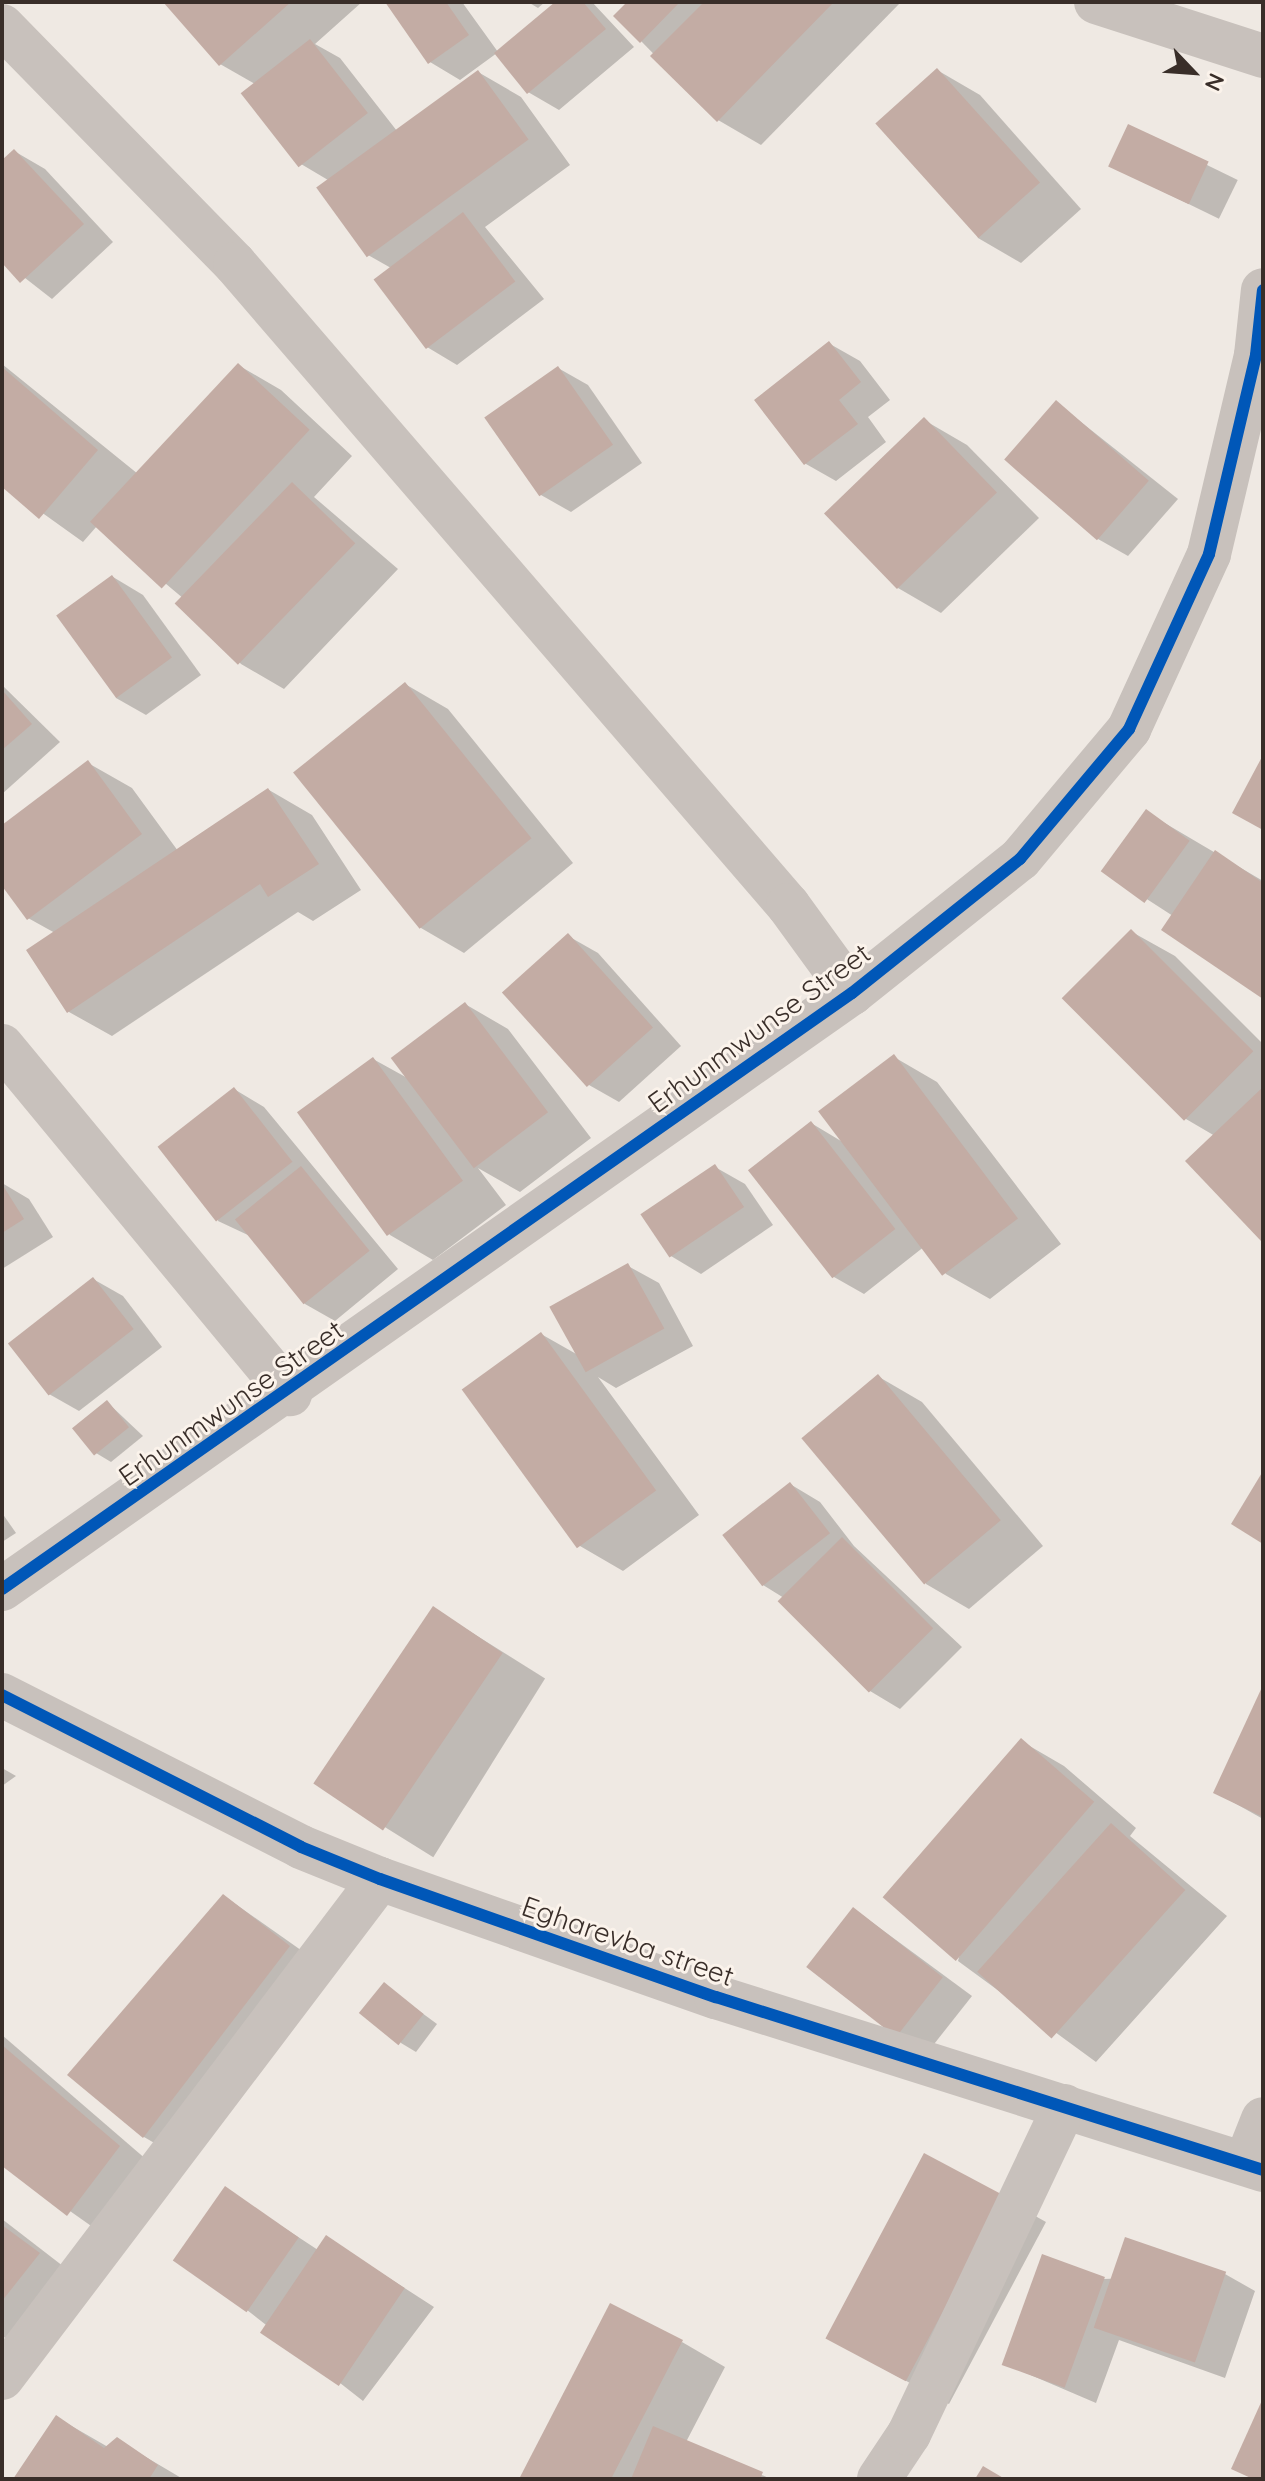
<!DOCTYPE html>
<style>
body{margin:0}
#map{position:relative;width:1265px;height:2481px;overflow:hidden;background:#efe9e3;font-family:Quicksand,sans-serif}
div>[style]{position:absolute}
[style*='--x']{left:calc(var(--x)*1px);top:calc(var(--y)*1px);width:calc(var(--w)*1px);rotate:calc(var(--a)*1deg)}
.shadow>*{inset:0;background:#0003;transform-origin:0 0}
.building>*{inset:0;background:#c3aca4;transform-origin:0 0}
.minor>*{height:44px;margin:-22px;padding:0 22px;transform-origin:22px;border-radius:22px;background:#c8c1bc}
.cycleway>*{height:12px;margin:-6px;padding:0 6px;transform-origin:6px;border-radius:6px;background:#0057b8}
span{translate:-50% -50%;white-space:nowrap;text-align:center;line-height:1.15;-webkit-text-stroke:6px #fbf3eb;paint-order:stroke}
.street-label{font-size:28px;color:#392e29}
.frame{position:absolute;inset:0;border:4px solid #392e29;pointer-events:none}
.north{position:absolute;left:1153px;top:32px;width:80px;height:80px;-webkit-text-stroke:6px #fbf3eb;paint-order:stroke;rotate:115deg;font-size:22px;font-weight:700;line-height:32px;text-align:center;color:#392e29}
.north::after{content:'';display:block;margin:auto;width:28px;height:36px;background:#392e29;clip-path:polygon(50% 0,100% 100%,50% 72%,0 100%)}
</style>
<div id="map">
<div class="shadow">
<i style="clip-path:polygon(167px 2px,362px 2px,315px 44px,340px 58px,397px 131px,478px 72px,521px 97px,570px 165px,485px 227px,544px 299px,457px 365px,427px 347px,391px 268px,368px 255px,328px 180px,301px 164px,255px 84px,220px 64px)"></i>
<i style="clip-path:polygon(388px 2px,462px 2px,498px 52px,558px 2px,592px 2px,634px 47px,559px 110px,528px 92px,497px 53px,460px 80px,430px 62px)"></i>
<i style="clip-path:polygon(528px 2px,545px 2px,538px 8px)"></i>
<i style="clip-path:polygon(630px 2px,901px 2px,761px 145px,718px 120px,641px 41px)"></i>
<i style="clip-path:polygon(937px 70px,980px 95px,1081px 209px,1021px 263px,978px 238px)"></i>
<i style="left:1129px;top:127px;width:121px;height:43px;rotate:26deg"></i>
<i style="clip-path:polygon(14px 151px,45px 169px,113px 242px,52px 299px,2px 260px,2px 163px)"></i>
<i style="clip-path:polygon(830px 344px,860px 361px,890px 400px,868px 417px,886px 442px,836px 481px,806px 464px,757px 401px)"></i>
<i style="clip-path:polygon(2px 364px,138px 474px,238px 365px,281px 390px,352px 456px,314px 497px,398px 569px,284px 689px,241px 664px,184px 599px,97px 526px,83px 542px,2px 484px)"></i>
<i style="clip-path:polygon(558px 368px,588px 385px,642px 463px,571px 512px,541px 495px,487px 417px)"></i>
<i style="clip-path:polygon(1057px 403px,1178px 499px,1128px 556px,1098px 539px)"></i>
<i style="clip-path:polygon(924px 420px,967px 445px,1039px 518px,941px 613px,898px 588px)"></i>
<i style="clip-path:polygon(113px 577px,143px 595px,201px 675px,146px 715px,116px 698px)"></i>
<i style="clip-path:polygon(405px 684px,448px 709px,573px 863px,464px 953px,421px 928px,296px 773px)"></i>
<i style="clip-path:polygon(2px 685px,60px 742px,2px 794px)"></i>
<i style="clip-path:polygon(88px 763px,132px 788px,178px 851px,269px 790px,312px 815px,361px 890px,313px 921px,298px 912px,112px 1036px,69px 1012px,55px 933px,28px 918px,2px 882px,2px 828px)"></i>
<i style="clip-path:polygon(1146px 812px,1263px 881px,1263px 996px,1173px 916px,1105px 872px)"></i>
<i style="clip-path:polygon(1132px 932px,1175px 956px,1263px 1044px,1263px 1240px,1188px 1161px,1215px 1136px,1186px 1119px)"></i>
<i style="clip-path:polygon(568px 936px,598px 953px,681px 1046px,619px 1102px,589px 1085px)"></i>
<i style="clip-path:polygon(465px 1004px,508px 1029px,591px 1138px,520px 1192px,478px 1168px,506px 1205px,433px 1260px,390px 1235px,301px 1113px,373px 1059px,411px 1080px)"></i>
<i style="clip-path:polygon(894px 1057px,937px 1082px,1061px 1244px,990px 1299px,946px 1274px,925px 1246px,864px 1294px,834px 1277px,811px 1123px,846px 1144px)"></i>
<i style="clip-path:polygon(234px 1089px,264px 1107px,398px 1269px,335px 1321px,305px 1304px,250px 1236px,218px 1221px)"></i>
<i style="clip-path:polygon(715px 1167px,745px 1184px,773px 1225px,701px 1274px,671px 1256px)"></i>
<i style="clip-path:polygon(2px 1183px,29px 1199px,53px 1237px,2px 1269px)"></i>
<i style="clip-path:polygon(628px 1266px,659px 1283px,693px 1346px,616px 1388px,598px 1377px,699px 1515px,623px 1571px,580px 1546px,541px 1334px,578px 1355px)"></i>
<i style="clip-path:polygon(93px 1279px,123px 1296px,162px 1347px,79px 1411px,49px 1394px)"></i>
<i style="clip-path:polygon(879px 1377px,922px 1402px,1043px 1546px,969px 1609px,926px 1584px)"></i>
<i style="clip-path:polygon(108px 1403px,143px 1436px,111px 1462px,96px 1453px)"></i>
<i style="clip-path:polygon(790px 1484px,820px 1502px,854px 1546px,962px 1647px,900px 1709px,870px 1691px,784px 1598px,763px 1585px)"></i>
<i style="clip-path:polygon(2px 1513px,16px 1533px,2px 1542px)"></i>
<i style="left:434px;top:1609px;width:131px;height:211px;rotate:32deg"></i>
<i style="clip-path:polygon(1263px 1690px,1263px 1819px,1215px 1792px)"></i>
<i style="clip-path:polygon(1021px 1741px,1064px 1766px,1136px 1828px,1130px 1836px,1227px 1916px,1096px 2062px,958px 1961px)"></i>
<i style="clip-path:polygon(2px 1768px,16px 1776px,2px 1786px)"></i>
<i style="clip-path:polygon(224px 1896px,332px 1972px,187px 2162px,144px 2137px,70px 2075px)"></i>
<i style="clip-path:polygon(854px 1909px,972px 1996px,927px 2053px,898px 2035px)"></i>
<i style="clip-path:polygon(384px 1985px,437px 2024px,416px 2052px,401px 2043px)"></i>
<i style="clip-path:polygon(2px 2035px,162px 2173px,111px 2240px,2px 2163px)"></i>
<i style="clip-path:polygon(225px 2189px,318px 2250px,327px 2238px,434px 2307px,363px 2401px,247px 2310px)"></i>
<i style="clip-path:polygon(1003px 2198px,1046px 2222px,949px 2404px,871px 2362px)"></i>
<i style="clip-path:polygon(2px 2219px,81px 2280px,26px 2350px,2px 2336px)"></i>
<i style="clip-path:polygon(1225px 2274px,1255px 2291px,1225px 2378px,1119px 2340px,1096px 2403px,1005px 2364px,1104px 2279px)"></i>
<i style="clip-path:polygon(682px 2342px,725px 2367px,686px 2442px,771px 2479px,521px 2479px)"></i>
<i style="clip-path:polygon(56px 2417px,108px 2447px,117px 2440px,183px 2479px,15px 2479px)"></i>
</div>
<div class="building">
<i style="clip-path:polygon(163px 2px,291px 2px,219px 66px)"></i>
<i style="clip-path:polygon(385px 2px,446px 2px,469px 35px,428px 64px)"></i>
<i style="clip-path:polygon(555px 2px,583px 2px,606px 29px,527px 94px,494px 53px)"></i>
<i style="clip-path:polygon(627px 2px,680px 2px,640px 43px,613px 16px)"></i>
<i style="clip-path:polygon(704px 2px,834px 2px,717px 122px,650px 56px)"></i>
<i style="left:310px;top:39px;width:94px;height:88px;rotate:52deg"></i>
<i style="left:937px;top:68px;width:154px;height:83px;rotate:48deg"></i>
<i style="left:478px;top:70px;width:86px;height:200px;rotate:54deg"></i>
<i style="left:1128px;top:124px;width:89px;height:47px;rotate:25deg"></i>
<i style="clip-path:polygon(14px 149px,84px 224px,20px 283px,2px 263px,2px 160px)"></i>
<i style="left:463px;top:212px;width:87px;height:112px;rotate:53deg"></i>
<i style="clip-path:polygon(829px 341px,861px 382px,839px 400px,858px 424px,804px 465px,754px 400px)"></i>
<i style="left:238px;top:363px;width:98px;height:217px;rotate:43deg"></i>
<i style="left:558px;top:366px;width:96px;height:90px;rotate:55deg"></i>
<i style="clip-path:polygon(2px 367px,98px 450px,39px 519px,2px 487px)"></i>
<i style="left:1056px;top:400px;width:123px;height:79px;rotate:41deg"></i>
<i style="left:924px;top:417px;width:105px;height:139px;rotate:46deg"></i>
<i style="left:292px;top:482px;width:88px;height:169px;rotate:44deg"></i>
<i style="left:112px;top:575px;width:102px;height:69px;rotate:54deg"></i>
<i style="left:405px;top:682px;width:201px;height:144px;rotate:51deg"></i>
<i style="clip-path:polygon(2px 690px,32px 724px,2px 750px)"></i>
<i style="clip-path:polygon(1263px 755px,1263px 830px,1232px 813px)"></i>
<i style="clip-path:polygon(88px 760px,142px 834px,27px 920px,2px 886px,2px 825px)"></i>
<i style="clip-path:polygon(268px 788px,319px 864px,268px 897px,260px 884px,67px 1013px,26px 950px)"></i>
<i style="left:1146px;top:809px;width:54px;height:77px;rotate:36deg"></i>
<i style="clip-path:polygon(1215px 850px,1263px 883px,1263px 999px,1161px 930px)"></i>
<i style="left:1131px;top:929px;width:173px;height:98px;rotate:45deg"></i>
<i style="left:568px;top:933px;width:127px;height:89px;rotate:48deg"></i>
<i style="left:465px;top:1002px;width:138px;height:93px;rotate:53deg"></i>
<i style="left:894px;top:1054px;width:206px;height:95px;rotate:53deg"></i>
<i style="left:373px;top:1057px;width:153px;height:94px;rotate:54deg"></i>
<i style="left:234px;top:1087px;width:95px;height:97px;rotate:52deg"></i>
<i style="clip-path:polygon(1263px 1087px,1263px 1239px,1261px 1241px,1185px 1161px)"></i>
<i style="left:811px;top:1121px;width:137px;height:80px;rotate:52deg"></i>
<i style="left:715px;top:1164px;width:52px;height:90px;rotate:56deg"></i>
<i style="left:301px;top:1166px;width:109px;height:85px;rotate:51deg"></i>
<i style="clip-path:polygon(2px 1184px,24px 1219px,2px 1233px)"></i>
<i style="left:628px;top:1263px;width:75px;height:90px;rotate:61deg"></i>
<i style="left:93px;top:1277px;width:66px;height:108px;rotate:52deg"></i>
<i style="left:541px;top:1332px;width:196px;height:98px;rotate:54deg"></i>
<i style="left:878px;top:1374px;width:191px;height:100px;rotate:50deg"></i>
<i style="left:107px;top:1400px;width:35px;height:45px;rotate:51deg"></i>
<i style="clip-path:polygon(1263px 1471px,1263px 1544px,1231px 1524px)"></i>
<i style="left:790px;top:1482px;width:65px;height:86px;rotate:52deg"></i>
<i style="left:842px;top:1537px;width:129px;height:91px;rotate:45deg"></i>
<i style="left:433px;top:1606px;width:84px;height:214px;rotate:34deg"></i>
<i style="clip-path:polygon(1263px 1685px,1263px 1817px,1213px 1793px)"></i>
<i style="left:1021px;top:1738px;width:97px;height:211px;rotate:41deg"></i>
<i style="left:1111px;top:1823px;width:100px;height:200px;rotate:42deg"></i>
<i style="clip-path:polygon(223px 1894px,290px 1946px,143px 2138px,67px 2075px)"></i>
<i style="left:853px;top:1907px;width:114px;height:76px;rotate:38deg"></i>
<i style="left:384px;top:1982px;width:51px;height:40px;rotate:39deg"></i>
<i style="clip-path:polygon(2px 2045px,120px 2146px,67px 2216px,2px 2166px)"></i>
<i style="left:924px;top:2153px;width:91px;height:210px;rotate:28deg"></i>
<i style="left:225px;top:2186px;width:90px;height:91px;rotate:35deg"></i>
<i style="clip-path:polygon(2px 2225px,40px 2253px,2px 2301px)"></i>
<i style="left:326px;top:2235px;width:95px;height:118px;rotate:34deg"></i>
<i style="left:1125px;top:2237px;width:107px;height:96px;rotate:19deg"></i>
<i style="left:1042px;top:2254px;width:67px;height:118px;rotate:20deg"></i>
<i style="clip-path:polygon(610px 2303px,683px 2340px,611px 2479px,519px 2479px)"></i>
<i style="clip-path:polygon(1263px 2398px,1263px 2479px,1253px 2479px,1231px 2469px)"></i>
<i style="clip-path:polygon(56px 2415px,104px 2448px,117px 2437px,158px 2465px,149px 2479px,13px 2479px)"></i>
<i style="clip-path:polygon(653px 2426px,763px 2472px,760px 2479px,631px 2479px)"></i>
<i style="clip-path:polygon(983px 2466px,1005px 2479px,975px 2479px)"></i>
</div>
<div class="minor">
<i style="--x:1096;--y:2;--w:176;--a:17.9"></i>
<i style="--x:2;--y:26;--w:333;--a:45.6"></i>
<i style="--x:235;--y:264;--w:847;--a:49.22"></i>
<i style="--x:788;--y:905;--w:109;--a:54"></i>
<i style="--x:2;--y:1046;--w:452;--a:50.4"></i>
<i style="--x:2;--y:1589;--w:1038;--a:-35.04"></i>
<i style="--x:852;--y:993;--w:215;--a:-38.6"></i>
<i style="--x:1020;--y:859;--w:170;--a:-50"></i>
<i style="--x:1129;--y:729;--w:192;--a:-65.4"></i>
<i style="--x:1209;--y:554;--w:204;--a:-76.7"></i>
<i style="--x:1256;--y:355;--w:65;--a:-83.9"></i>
<i style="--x:2;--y:1695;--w:335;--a:26.9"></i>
<i style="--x:301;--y:1847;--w:85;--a:22.1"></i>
<i style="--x:380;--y:1879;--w:356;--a:19.4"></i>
<i style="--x:716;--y:1997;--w:574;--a:17.55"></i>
<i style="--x:1246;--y:2162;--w:46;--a:-68.4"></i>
<i style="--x:2;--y:2378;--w:626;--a:-52.86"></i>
<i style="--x:879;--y:2479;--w:54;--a:-56.3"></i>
<i style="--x:909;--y:2434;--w:363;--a:-64.6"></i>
</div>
<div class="cycleway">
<i style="--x:2;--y:1589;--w:1038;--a:-35.04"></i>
<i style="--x:852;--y:993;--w:215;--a:-38.6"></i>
<i style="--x:1020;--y:859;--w:170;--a:-50"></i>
<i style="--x:1129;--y:729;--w:192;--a:-65.4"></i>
<i style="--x:1209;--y:554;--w:204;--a:-76.7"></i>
<i style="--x:1256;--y:355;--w:65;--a:-83.9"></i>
<i style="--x:2;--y:1695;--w:335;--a:26.9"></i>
<i style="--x:301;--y:1847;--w:85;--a:22.1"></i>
<i style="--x:380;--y:1879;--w:356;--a:19.4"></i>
<i style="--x:716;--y:1997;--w:574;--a:17.55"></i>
</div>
<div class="street-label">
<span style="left:759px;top:1028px;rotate:-36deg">Erhunmwunse Street</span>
<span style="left:231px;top:1403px;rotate:-35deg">Erhunmwunse Street</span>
<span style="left:628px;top:1941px;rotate:19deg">Egharevba street</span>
</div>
<div class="frame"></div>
<div class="north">N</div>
</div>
